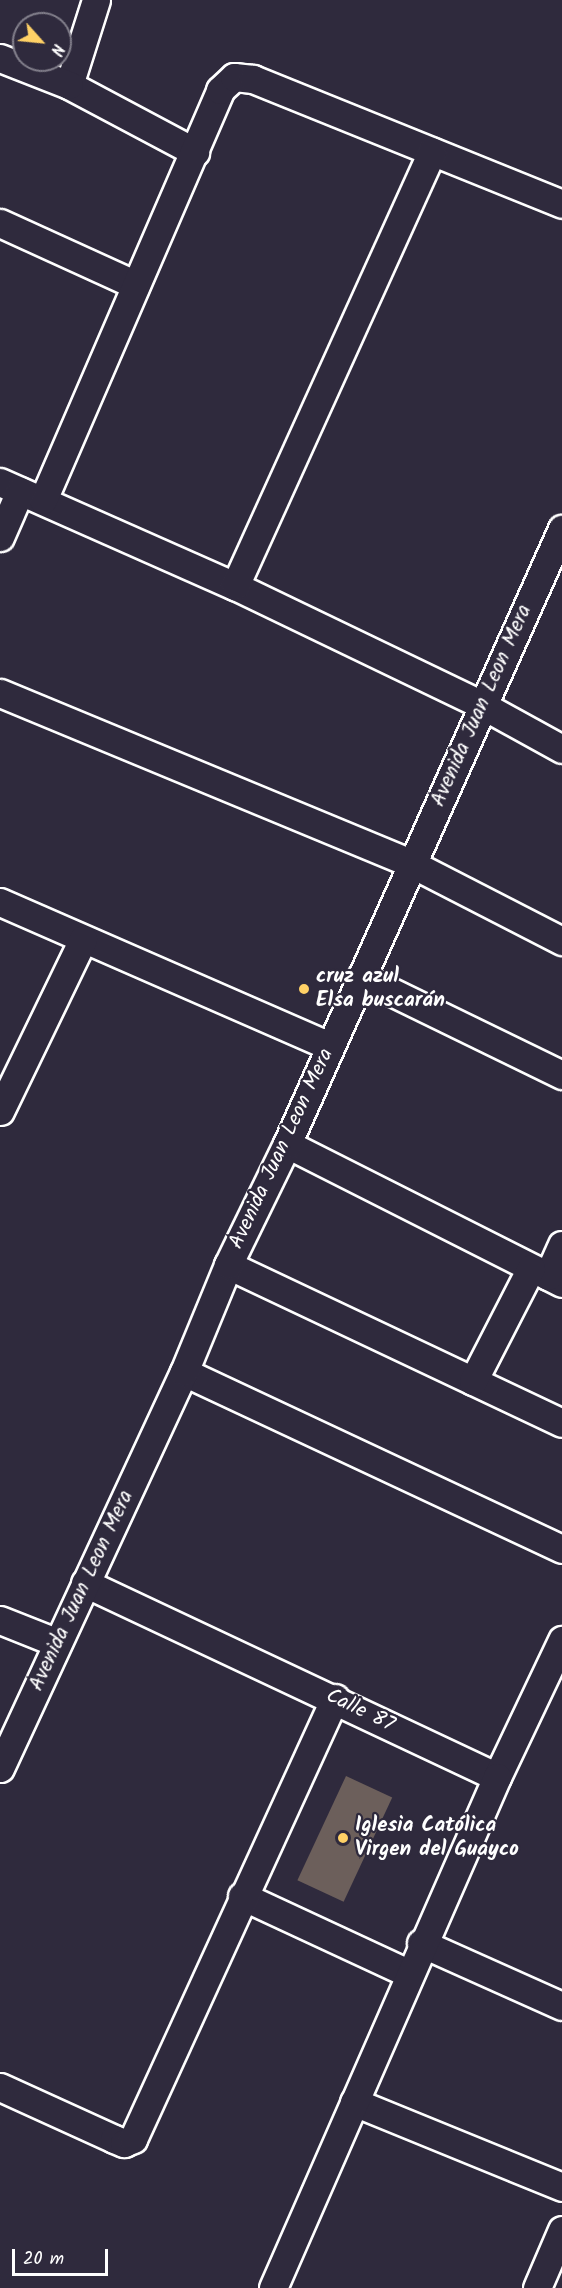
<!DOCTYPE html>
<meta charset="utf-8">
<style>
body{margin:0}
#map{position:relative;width:562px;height:2288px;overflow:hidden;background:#2f2a3d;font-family:Kalam,sans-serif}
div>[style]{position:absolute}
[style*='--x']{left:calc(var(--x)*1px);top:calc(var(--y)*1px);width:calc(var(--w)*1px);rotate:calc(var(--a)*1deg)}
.building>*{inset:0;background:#6c5f5b;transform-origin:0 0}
.roads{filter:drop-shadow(2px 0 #fff) drop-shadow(-2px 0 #fff) drop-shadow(0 2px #fff) drop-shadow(0 -2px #fff)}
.street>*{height:27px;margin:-13.5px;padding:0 13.5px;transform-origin:13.5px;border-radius:13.5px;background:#2f2a3d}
.dots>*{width:16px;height:16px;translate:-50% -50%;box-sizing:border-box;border:3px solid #2f2a3d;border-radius:50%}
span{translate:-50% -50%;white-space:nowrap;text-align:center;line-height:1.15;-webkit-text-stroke:4.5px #2f2a3d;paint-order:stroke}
.street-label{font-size:21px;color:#fff}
.poi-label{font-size:21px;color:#fff;font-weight:700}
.left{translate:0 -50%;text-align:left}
.north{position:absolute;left:12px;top:12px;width:60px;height:60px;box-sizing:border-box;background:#2f2a3d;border:2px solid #827f8b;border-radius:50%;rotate:117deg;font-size:16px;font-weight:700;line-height:24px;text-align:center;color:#fff}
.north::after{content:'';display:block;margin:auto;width:21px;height:27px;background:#ffd166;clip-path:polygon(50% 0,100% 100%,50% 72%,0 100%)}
.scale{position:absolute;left:12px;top:2249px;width:96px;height:27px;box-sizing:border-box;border:3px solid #fff;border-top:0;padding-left:8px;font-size:18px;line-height:21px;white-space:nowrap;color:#fff;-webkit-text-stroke:4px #2f2a3d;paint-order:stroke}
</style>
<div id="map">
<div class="building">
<i style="left:346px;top:1776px;width:51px;height:115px;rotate:25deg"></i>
</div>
<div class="roads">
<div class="street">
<i style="--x:96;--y:0;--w:89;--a:107.6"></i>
<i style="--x:69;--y:85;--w:143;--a:28"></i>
<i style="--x:0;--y:58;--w:74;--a:21.4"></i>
<i style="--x:0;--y:223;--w:149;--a:24.5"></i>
<i style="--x:0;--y:482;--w:257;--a:23.9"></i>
<i style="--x:235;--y:586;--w:274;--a:25.7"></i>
<i style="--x:482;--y:705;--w:91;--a:28.8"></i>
<i style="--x:43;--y:500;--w:447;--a:-66.6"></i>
<i style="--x:220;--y:90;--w:19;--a:-43"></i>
<i style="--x:234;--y:77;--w:19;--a:6"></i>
<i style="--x:253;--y:79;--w:333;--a:22"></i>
<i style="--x:0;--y:537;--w:50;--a:-66.5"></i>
<i style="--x:235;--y:586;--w:477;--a:-65.6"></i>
<i style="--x:0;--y:693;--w:444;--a:22.5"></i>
<i style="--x:410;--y:863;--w:171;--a:27.2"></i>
<i style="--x:0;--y:902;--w:360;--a:23.6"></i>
<i style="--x:361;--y:977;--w:224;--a:26"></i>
<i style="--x:0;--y:1111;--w:191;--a:-64.2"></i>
<i style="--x:287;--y:1144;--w:308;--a:26.8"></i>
<i style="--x:228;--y:1265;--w:369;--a:25.3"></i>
<i style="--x:548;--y:1276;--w:34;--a:-66"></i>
<i style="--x:184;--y:1372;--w:417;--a:25.1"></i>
<i style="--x:473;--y:1381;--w:127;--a:-62.8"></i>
<i style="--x:85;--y:1583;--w:455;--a:25.2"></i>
<i style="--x:497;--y:1777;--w:152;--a:-64.6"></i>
<i style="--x:0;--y:1620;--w:62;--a:21.6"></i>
<i style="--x:0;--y:1768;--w:437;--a:-65.1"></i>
<i style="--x:184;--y:1372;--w:116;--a:-67.6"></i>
<i style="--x:228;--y:1265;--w:135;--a:-64"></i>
<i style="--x:287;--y:1144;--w:674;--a:-65.91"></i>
<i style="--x:242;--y:1896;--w:183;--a:24.9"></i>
<i style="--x:421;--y:1943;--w:154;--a:24.1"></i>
<i style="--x:0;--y:2087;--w:125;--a:24.5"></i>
<i style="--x:114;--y:2139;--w:11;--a:22"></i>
<i style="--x:124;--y:2143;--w:10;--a:-24"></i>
<i style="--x:133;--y:2139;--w:485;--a:-65.4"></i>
<i style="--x:354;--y:2102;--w:225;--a:22.2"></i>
<i style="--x:273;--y:2288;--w:558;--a:-66.33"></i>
<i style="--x:537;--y:2288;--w:63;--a:-66.7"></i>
</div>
</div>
<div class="dots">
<i style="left:304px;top:989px;background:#ffd166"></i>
<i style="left:343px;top:1838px;background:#ffd166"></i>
</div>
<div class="street-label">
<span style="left:482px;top:706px;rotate:-66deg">Avenida Juan Leon Mera</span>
<span style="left:282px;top:1149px;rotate:-65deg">Avenida Juan Leon Mera</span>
<span style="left:82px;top:1591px;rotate:-65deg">Avenida Juan Leon Mera</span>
<span style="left:360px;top:1711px;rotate:26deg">Calle 87</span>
</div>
<div class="poi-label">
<span class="left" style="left:316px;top:989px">cruz azul<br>Elsa buscarán</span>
<span class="left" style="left:355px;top:1838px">Iglesia Católica<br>Virgen del Guayco</span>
</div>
<div class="north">N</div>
<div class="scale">20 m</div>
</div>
